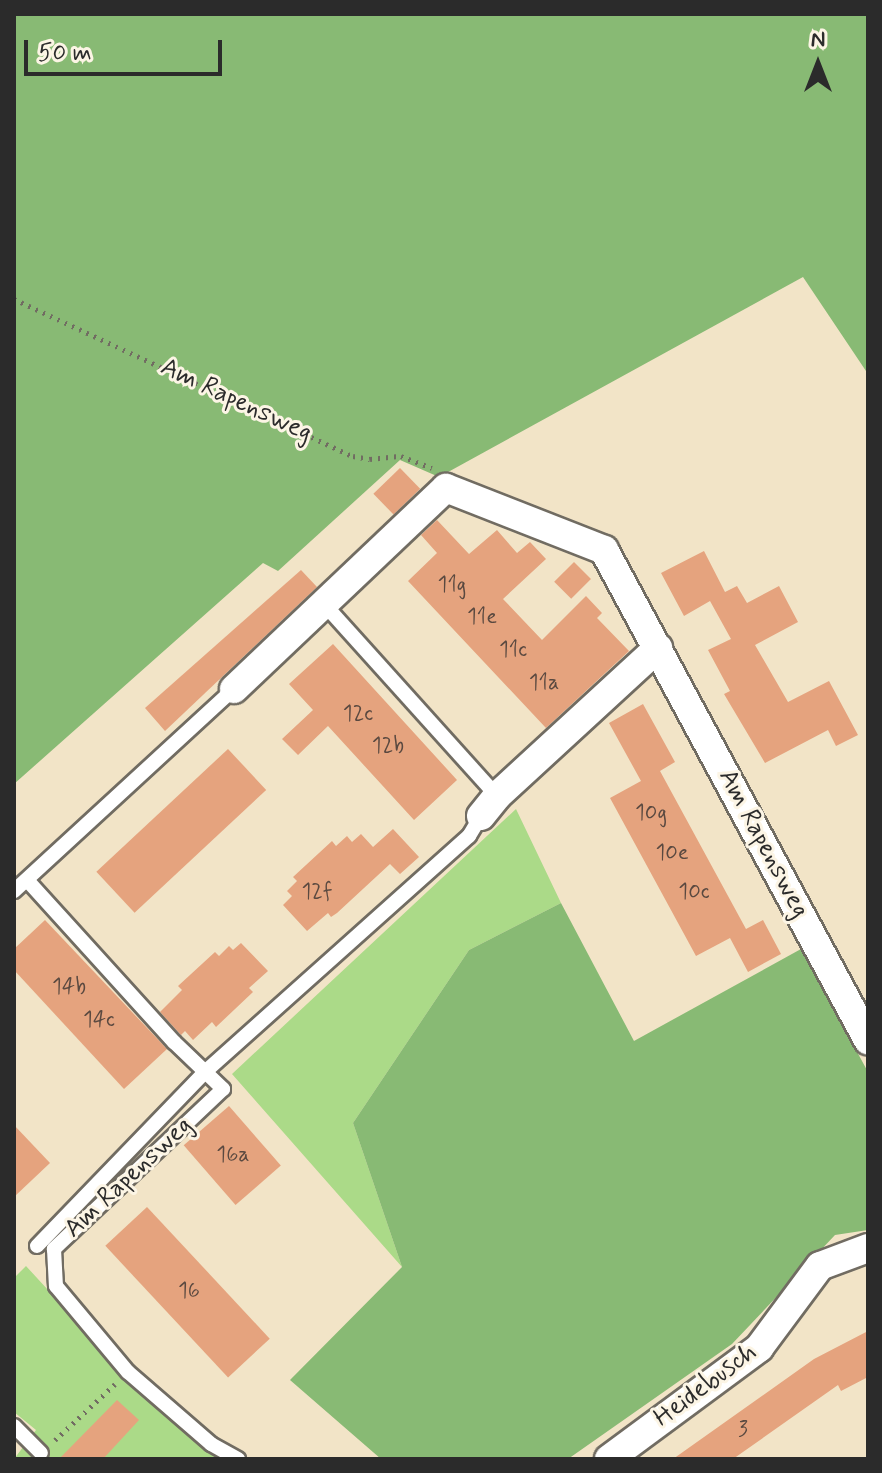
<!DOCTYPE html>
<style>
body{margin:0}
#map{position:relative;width:882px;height:1473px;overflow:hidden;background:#f2e4c7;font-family:Mynerve,sans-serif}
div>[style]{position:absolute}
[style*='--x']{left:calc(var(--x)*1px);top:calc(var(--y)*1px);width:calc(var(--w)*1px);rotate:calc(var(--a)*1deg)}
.green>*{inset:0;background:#abda88}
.forest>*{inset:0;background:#88ba74}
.building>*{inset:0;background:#e5a37e;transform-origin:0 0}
.path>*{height:5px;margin-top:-2.5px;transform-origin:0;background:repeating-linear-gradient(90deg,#716c62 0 2px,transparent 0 8px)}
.roads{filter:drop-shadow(2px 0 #716c62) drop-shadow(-2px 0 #716c62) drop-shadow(0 2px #716c62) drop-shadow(0 -2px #716c62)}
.lane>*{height:14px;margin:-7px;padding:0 7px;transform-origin:7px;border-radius:7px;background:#fff}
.street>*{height:28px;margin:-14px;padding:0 14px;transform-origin:14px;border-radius:14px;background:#fff}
span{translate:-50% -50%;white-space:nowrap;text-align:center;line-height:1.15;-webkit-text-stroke:6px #fcf5e5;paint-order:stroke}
.number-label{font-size:22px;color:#5a4940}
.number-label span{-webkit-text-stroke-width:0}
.street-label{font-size:26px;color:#2b2b2b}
.frame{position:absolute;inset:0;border:16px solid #2b2b2b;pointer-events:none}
.north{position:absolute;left:778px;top:24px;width:80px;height:80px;-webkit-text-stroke:6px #fcf5e5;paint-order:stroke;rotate:0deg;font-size:22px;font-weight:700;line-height:32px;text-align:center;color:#2b2b2b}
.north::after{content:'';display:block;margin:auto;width:28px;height:36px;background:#2b2b2b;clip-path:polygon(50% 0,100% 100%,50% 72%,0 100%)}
.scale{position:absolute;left:24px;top:40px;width:198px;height:36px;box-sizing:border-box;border:4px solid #2b2b2b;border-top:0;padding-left:10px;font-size:24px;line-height:28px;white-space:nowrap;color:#2b2b2b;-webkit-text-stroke:6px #fcf5e5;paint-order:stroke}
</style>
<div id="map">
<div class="green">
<i style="clip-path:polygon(516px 809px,561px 903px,469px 950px,353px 1123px,402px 1267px,232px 1074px)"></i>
<i style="clip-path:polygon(26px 1266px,139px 1389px,222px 1459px,14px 1459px,36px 1430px,14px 1412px,14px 1278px)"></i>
</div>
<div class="forest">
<i style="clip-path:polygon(14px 14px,868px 14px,868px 374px,803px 277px,439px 477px,400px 460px,278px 571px,263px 563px,14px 784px)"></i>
<i style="clip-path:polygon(561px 903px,634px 1041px,801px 949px,868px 1072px,868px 1230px,835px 1235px,732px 1344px,568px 1459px,381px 1459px,290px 1380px,402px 1267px,353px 1123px,469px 950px)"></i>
</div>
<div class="building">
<i style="left:400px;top:468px;width:29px;height:37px;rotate:46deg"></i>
<i style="clip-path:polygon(437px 520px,469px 554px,497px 530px,517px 553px,530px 542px,546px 559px,503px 599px,542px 640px,586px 596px,602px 613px,597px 618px,629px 651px,546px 728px,408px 581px,437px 553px,421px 535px)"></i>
<i style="clip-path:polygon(704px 551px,725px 592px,737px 586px,747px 603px,779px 586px,798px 622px,755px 645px,788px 702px,829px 681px,858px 735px,836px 746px,828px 730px,765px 763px,724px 694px,730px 691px,708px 650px,731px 639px,710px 601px,684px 616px,661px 573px)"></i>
<i style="left:574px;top:562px;width:24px;height:28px;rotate:45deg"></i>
<i style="clip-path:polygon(301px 570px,317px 587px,165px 731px,145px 708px)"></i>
<i style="clip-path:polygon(333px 644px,457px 780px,414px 820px,328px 726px,298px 755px,282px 739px,313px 710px,289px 684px)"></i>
<i style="clip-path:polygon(643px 704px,675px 762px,660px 771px,746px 929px,763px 920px,781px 954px,748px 972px,730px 938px,696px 956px,610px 798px,641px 781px,609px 723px)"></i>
<i style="left:228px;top:749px;width:56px;height:180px;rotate:47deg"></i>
<i style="clip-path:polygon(393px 829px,419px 857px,400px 874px,390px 864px,337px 913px,331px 917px,328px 913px,307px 931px,283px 905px,292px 896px,287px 891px,297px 881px,293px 877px,332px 841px,336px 846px,347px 836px,352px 842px,361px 834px,373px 847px)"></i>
<i style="clip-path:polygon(45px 920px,167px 1049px,124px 1089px,14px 970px,14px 949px)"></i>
<i style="clip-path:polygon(241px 943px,268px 971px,249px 988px,253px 992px,216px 1027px,212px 1022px,193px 1040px,185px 1031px,181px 1035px,160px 1012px,182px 990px,178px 986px,215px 952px,219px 956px,229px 946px,233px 950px)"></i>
<i style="left:229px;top:1106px;width:79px;height:60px;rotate:49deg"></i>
<i style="clip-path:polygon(14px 1125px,50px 1163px,14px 1197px)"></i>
<i style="left:147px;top:1207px;width:180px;height:57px;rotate:47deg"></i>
<i style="clip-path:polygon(868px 1331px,868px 1377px,841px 1391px,838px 1385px,733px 1459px,673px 1459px,814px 1359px)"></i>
<i style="clip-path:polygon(117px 1400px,139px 1420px,103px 1459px,59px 1459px)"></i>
</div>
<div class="path">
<i style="--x:14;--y:299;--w:374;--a:24.9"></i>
<i style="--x:353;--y:456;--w:17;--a:10"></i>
<i style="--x:370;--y:459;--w:31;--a:-6"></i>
<i style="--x:401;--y:456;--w:33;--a:21"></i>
<i style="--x:55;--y:1440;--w:82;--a:-43"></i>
</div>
<div class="roads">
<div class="lane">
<i style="--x:324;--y:604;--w:258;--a:48"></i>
<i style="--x:27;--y:880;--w:219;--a:47.8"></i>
<i style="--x:174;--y:1042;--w:68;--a:43.8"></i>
<i style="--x:223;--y:1089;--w:233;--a:136.6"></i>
<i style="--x:54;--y:1249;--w:37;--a:87"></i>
<i style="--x:56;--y:1286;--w:112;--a:50.1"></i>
<i style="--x:128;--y:1372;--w:110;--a:40.9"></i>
<i style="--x:211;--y:1444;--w:31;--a:29"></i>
<i style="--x:14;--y:891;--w:299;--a:-42.6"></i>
<i style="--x:37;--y:1246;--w:243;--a:-46"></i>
<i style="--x:206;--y:1071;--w:353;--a:-41.8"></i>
<i style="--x:469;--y:836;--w:23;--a:-59"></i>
<i style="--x:14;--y:1426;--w:38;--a:45"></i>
</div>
<div class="street">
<i style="--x:234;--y:689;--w:292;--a:-43.5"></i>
<i style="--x:446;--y:488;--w:170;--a:21.4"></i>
<i style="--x:604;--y:550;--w:557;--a:61.69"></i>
<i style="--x:481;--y:816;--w:26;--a:-51"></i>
<i style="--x:497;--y:796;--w:219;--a:-42.6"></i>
<i style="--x:609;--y:1459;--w:187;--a:-36.5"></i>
<i style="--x:759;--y:1348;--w:102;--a:-53.4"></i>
<i style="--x:820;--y:1266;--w:51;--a:-20.6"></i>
</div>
</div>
<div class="number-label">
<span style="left:452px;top:586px">11g</span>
<span style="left:482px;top:618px">11e</span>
<span style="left:513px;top:651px">11c</span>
<span style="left:544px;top:684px">11a</span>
<span style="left:358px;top:715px">12c</span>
<span style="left:388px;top:747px">12b</span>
<span style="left:651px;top:814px">10g</span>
<span style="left:672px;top:854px">10e</span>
<span style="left:317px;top:893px">12f</span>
<span style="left:694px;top:893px">10c</span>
<span style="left:69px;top:988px">14b</span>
<span style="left:99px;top:1021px">14c</span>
<span style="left:233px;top:1156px">16a</span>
<span style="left:189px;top:1292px">16</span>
<span style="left:743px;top:1431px">3</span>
</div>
<div class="street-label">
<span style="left:236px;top:401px;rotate:25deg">Am Rapensweg</span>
<span style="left:763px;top:844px;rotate:62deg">Am Rapensweg</span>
<span style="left:129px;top:1178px;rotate:-43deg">Am Rapensweg</span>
<span style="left:706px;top:1386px;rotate:-37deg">Heidebusch</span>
</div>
<div class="frame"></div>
<div class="north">N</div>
<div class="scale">50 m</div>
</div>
